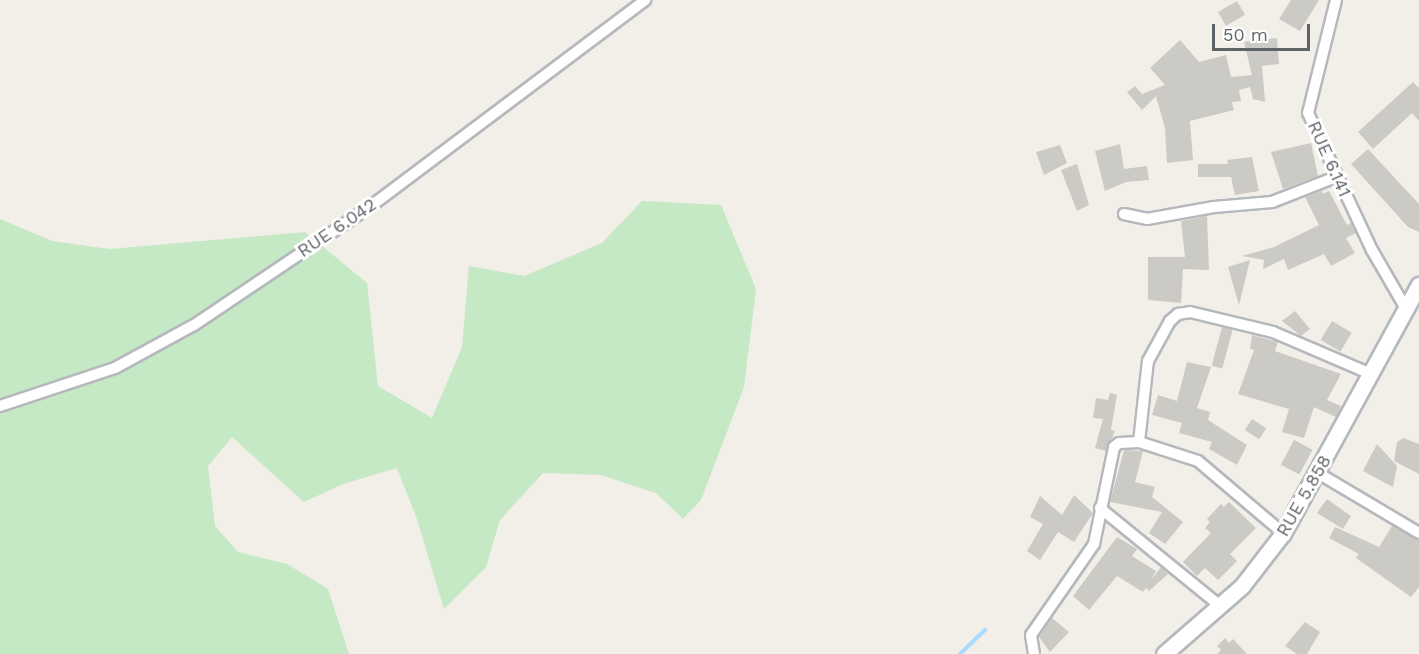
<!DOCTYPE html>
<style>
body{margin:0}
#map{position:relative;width:1419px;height:654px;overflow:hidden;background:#f1efe8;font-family:"Work Sans",sans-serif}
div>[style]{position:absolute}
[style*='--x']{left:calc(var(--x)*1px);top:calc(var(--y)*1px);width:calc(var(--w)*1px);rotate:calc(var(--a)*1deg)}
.green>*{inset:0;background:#c5e8c5}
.stream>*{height:4px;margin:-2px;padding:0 2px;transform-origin:2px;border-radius:2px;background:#aadaff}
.building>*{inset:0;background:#cccac5;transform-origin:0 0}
.roads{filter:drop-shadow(2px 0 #b5b8bc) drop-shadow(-2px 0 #b5b8bc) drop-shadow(0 2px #b5b8bc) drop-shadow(0 -2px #b5b8bc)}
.street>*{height:10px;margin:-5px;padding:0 5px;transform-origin:5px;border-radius:5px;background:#fff}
.secondary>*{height:15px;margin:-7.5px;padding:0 7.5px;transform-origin:7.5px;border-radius:7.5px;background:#fff}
span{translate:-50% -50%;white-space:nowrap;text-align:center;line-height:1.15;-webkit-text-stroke:6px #fff;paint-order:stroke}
.street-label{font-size:18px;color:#5f6368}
.scale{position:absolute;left:1212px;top:24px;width:98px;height:27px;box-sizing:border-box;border:3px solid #5f6368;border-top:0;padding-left:8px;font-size:18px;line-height:21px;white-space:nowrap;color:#5f6368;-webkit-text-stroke:4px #fff;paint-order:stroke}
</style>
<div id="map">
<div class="green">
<i style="clip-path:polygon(642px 201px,721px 205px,756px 289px,744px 387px,701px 500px,683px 519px,656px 493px,601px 475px,543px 473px,500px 520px,486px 567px,444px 609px,417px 519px,397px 468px,343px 484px,304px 502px,232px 437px,208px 466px,215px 526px,238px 552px,287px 564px,328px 589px,349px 654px,0 654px,0 219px,52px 241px,110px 249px,305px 232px,367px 283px,378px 386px,432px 418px,462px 347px,469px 266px,524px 276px,602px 243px)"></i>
</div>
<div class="stream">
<i style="--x:960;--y:654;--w:35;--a:-44"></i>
</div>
<div class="building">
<i style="clip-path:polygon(1291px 0,1319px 0,1300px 31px,1279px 19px)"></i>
<i style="left:1237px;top:1px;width:16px;height:22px;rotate:60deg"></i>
<i style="clip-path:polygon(1277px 38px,1279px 64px,1262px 66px,1265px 102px,1253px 99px,1250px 87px,1239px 90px,1241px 101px,1232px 102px,1234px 110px,1190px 121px,1193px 160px,1167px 163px,1165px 128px,1156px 96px,1142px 110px,1127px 92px,1135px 86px,1142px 94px,1165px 85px,1150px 68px,1180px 40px,1199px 62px,1226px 55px,1231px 77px,1252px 75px,1244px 42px)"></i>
<i style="clip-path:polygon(1413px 82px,1419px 88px,1419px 121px,1412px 113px,1373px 149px,1358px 132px)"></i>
<i style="clip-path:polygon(1311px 143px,1318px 176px,1283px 189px,1271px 152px)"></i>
<i style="clip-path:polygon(1120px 144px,1124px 169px,1147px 166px,1149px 180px,1126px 182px,1105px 191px,1095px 151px)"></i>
<i style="clip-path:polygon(1060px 145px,1067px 163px,1044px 175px,1036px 152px)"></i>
<i style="clip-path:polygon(1368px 149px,1419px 204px,1419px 232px,1408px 227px,1351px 164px)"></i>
<i style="clip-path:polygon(1252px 157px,1259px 191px,1235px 195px,1231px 177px,1198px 177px,1198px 164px,1228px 164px,1227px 160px)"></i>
<i style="clip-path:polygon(1077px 164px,1089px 205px,1077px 211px,1061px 170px)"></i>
<i style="clip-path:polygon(1322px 191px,1323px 194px,1329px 191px,1347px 225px,1351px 223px,1356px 233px,1346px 238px,1355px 253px,1331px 266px,1324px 254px,1288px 270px,1284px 259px,1263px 269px,1264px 260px,1242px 256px,1274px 247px,1319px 225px,1305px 197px)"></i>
<i style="clip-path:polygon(1207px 216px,1209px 270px,1183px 269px,1181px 303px,1148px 300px,1148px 257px,1185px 257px,1181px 221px)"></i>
<i style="clip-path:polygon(1250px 260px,1239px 305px,1228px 267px)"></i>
<i style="clip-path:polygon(1295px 311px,1310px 329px,1301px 336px,1282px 321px)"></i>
<i style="left:1332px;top:321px;width:23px;height:22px;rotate:31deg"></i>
<i style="left:1222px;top:327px;width:11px;height:40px;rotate:15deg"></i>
<i style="clip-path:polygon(1252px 335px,1278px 342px,1275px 351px,1341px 374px,1327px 400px,1341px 406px,1336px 417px,1314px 407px,1304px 438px,1282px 432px,1289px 409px,1238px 394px,1254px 350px,1250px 349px)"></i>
<i style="clip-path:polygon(1187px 362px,1211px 367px,1197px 408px,1210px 412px,1208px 420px,1247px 445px,1237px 465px,1209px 449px,1212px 442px,1179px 433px,1182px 423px,1152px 415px,1158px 395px,1177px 401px)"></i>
<i style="clip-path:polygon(1110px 393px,1117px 395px,1111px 430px,1115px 431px,1106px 451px,1095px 448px,1103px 419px,1093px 418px,1096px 398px,1108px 400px)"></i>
<i style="left:1252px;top:419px;width:17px;height:13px;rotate:33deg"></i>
<i style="clip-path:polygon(1403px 438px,1419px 444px,1419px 474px,1394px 461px,1397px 442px)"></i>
<i style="left:1294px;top:440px;width:21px;height:28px;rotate:28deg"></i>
<i style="clip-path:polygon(1377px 444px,1397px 466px,1393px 487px,1363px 471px)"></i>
<i style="clip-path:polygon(1124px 450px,1143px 451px,1135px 482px,1155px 487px,1152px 497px,1183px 522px,1165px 544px,1149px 533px,1162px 512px,1110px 502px)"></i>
<i style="clip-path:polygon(1074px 495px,1093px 513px,1074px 542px,1058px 532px,1040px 560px,1027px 551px,1043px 524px,1030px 517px,1040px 496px,1062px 515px)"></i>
<i style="clip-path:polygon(1327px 499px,1351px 516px,1343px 529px,1317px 513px)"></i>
<i style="clip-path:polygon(1229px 502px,1256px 528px,1230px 554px,1237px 561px,1218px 580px,1205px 568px,1197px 576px,1183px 562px,1211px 533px,1205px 528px,1210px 522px,1207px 519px,1221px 504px,1224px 507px)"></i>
<i style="clip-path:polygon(1392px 526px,1419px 540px,1419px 587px,1411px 597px,1356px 558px,1359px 554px,1329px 538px,1335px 527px,1379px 547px)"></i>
<i style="clip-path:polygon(1117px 537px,1137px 549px,1132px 556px,1156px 571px,1151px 580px,1161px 567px,1168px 574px,1149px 591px,1146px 588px,1143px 592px,1117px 576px,1089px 610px,1073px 596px)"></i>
<i style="clip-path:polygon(1052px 618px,1069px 632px,1050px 652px,1039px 637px)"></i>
<i style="clip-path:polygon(1305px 622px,1320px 632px,1307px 654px,1297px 654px,1285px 646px)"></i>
<i style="clip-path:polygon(1225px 638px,1229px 643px,1233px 639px,1247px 654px,1217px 654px,1221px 650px,1217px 646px)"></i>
</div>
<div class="roads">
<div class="street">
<i style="--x:1336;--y:0;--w:116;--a:103.9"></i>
<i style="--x:1308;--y:113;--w:151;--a:65"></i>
<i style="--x:1372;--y:250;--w:66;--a:59.9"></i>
<i style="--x:1124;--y:214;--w:24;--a:12"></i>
<i style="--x:1147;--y:219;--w:68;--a:-10.2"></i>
<i style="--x:1214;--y:207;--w:58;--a:-4.9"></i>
<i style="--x:1272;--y:202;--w:69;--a:-21.3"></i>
<i style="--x:0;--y:406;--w:121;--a:-18.3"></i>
<i style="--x:115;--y:368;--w:90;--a:-28.6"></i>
<i style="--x:194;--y:325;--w:213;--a:-33.9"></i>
<i style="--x:371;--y:206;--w:343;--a:-36.9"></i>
<i style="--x:1139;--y:442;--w:81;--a:-83.7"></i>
<i style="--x:1148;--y:361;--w:46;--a:-61.2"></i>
<i style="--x:1170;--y:321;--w:11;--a:-41"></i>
<i style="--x:1178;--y:314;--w:12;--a:-9"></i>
<i style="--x:1190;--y:312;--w:85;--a:13.5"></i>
<i style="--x:1273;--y:332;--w:107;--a:23.2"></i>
<i style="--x:1318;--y:473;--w:117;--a:30.7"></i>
<i style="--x:1100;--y:508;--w:155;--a:39.2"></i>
<i style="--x:1034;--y:654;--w:19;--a:-99"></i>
<i style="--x:1031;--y:635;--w:111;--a:-55.3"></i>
<i style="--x:1094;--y:544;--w:99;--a:-78.3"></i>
<i style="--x:1114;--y:447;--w:6;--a:-39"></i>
<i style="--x:1119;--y:443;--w:20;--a:-3"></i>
<i style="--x:1139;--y:442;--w:62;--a:17.9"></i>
<i style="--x:1198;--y:461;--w:111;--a:40.3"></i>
</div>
<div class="secondary">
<i style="--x:1164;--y:654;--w:103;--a:-41.1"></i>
<i style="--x:1242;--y:586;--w:67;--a:-52.3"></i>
<i style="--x:1283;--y:533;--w:283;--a:-61.3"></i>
</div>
</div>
<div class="street-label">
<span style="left:1329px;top:159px;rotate:66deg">RUE 6.141</span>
<span style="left:337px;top:228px;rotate:-34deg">RUE 6.042</span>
<span style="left:1304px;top:496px;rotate:-60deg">RUE 5.858</span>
</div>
<div class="scale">50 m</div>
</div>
